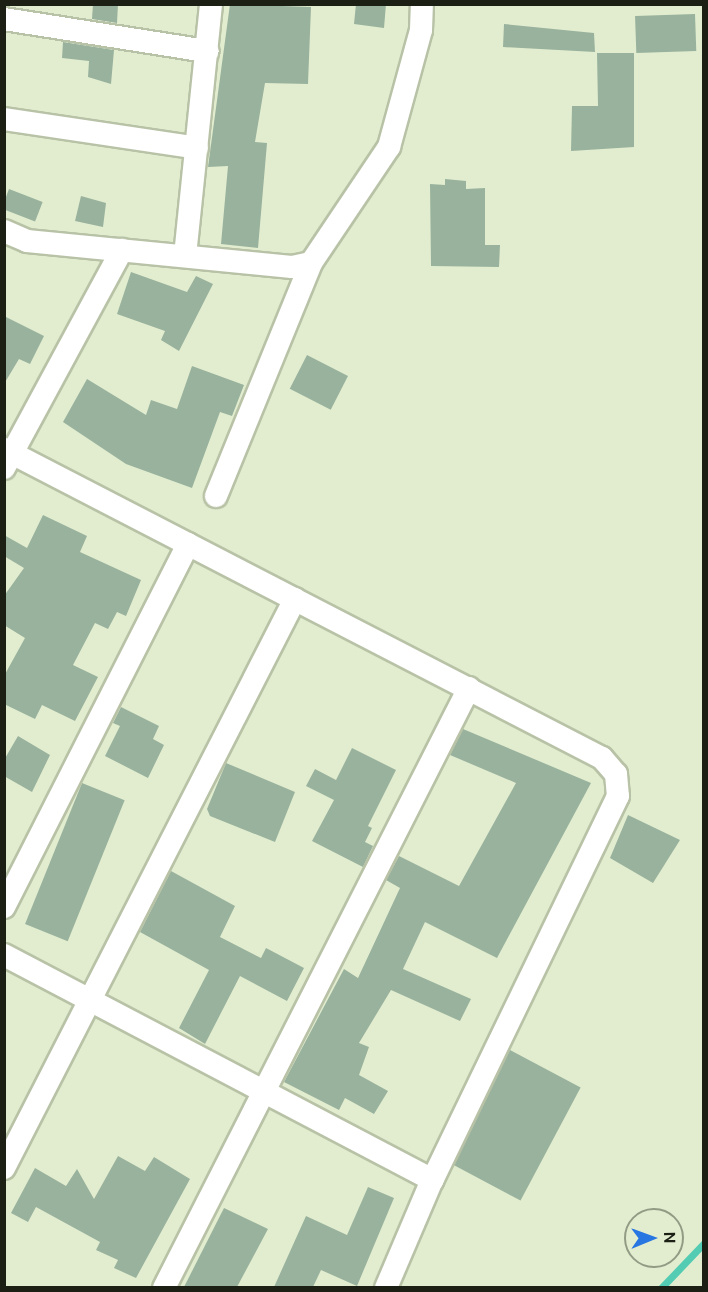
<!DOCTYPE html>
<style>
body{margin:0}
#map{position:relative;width:708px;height:1292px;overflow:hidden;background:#e2edcf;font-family:Ubuntu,sans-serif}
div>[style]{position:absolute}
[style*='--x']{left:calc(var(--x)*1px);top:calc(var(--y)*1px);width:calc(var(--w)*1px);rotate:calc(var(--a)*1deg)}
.stream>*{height:7px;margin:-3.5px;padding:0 3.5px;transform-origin:3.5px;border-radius:3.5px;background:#53ccb3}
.building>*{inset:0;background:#99b29d;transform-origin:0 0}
.roads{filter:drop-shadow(2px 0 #b8c2a6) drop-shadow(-2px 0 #b8c2a6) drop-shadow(0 2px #b8c2a6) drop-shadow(0 -2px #b8c2a6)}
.street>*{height:22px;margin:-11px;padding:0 11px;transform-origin:11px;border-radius:11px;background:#fff}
span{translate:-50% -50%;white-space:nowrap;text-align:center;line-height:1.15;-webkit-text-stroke:6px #e2edcf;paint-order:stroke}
.frame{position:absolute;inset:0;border:6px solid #1b1f14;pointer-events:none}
.north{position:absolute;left:624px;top:1208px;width:60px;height:60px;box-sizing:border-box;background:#e2edcf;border:2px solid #929b84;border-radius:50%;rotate:89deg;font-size:16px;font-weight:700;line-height:24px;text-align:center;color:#1b1f14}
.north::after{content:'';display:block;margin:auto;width:21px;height:27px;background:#2776e1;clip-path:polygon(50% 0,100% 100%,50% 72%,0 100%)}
</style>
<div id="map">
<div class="stream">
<i style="--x:661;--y:1288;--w:62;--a:-46.3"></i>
</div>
<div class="building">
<i style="clip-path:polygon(93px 4px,118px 4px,117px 23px,92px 19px)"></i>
<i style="clip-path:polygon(230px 4px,311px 7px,308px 84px,265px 83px,255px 142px,267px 143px,258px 248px,221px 244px,228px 166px,208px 167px)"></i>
<i style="clip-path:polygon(356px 4px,386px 4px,384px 28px,354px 24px)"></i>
<i style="left:695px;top:14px;width:37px;height:60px;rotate:88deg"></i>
<i style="clip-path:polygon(504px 24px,594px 33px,595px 52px,503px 47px)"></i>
<i style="clip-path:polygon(63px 42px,114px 50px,111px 84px,88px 77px,89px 61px,62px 58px)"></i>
<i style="clip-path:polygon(597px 53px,634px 53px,634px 147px,571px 151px,572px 106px,598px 106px)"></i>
<i style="clip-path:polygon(445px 179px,466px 181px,466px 189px,485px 188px,485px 245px,500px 245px,499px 267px,431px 266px,430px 184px,445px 185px)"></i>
<i style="left:9px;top:189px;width:36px;height:21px;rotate:21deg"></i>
<i style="clip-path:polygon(81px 196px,106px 203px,103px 227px,75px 221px)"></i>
<i style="clip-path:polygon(131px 272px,187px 292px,196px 276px,213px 284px,179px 351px,161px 340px,165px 331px,117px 314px)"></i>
<i style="clip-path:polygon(4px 316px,44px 336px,30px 364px,19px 359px,4px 384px)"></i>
<i style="left:307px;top:355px;width:46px;height:38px;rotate:27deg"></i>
<i style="clip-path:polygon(192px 366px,244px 385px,232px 416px,220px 412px,192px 488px,126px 464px,63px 422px,87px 379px,146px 415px,151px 400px,177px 409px)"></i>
<i style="clip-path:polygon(43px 515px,87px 536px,80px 552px,141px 580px,126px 616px,117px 612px,108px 629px,95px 623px,73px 665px,98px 677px,75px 721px,42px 705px,35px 719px,4px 704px,4px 676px,25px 638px,4px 625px,4px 596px,24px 568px,4px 556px,4px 535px,27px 548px)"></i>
<i style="clip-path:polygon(121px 707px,159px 726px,153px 739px,164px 745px,148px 778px,105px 756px,120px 726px,113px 723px)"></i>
<i style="clip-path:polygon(463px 729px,591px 783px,497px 958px,425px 922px,403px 969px,471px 999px,460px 1021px,391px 990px,359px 1043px,369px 1047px,359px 1075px,388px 1091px,374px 1114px,345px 1098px,339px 1110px,284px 1082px,344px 969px,358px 978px,400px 888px,386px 880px,399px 856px,459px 886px,516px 783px,450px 755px)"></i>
<i style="clip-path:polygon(18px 736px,50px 755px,32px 792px,4px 776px,4px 760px)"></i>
<i style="clip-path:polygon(352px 748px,396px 770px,368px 826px,372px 828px,365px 842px,373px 846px,363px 867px,312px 841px,334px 800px,306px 786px,315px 769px,336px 780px)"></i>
<i style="clip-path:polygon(226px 763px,295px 792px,275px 842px,210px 816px,207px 809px)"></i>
<i style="left:82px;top:783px;width:46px;height:152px;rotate:22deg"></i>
<i style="clip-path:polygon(628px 815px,680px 840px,653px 883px,610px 858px)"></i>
<i style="clip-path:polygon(171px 871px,235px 906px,220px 937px,261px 958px,266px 948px,304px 968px,287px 1001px,240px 976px,205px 1044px,179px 1028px,209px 970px,140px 932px)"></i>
<i style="left:510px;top:1050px;width:80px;height:128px;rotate:28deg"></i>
<i style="clip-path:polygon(118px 1156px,145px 1171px,154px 1157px,190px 1179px,136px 1278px,114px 1268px,118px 1260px,96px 1250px,100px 1242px,36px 1207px,28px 1222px,11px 1213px,35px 1168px,66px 1186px,77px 1169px,94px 1199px)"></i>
<i style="clip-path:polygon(368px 1187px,394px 1198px,357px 1286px,321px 1270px,313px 1287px,274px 1287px,306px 1216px,347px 1235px)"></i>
<i style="clip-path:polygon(224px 1208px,268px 1229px,237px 1287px,184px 1287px)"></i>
</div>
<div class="roads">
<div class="street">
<i style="--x:4;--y:19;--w:206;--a:9"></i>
<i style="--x:4;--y:119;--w:195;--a:8.5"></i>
<i style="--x:4;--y:231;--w:25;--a:23"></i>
<i style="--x:27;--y:241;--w:266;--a:5.6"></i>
<i style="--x:292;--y:267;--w:19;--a:-12"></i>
<i style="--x:185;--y:256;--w:253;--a:-84.1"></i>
<i style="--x:4;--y:449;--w:673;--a:27.33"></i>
<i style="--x:602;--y:758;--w:21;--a:49"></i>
<i style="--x:616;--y:774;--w:22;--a:85"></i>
<i style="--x:618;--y:796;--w:427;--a:115.8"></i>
<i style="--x:432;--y:1180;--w:117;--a:113.1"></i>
<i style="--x:4;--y:468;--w:248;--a:-61.6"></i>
<i style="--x:216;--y:496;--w:252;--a:-67.8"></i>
<i style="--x:311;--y:263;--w:140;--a:-56.1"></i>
<i style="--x:389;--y:147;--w:121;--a:-74.7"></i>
<i style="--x:421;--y:30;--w:26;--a:-88"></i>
<i style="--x:4;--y:907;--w:407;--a:-63.1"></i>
<i style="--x:4;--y:955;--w:484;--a:27.7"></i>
<i style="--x:4;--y:1168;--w:639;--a:-62.91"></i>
<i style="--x:164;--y:1288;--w:673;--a:-63.05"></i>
</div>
</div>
<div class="frame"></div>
<div class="north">N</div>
</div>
